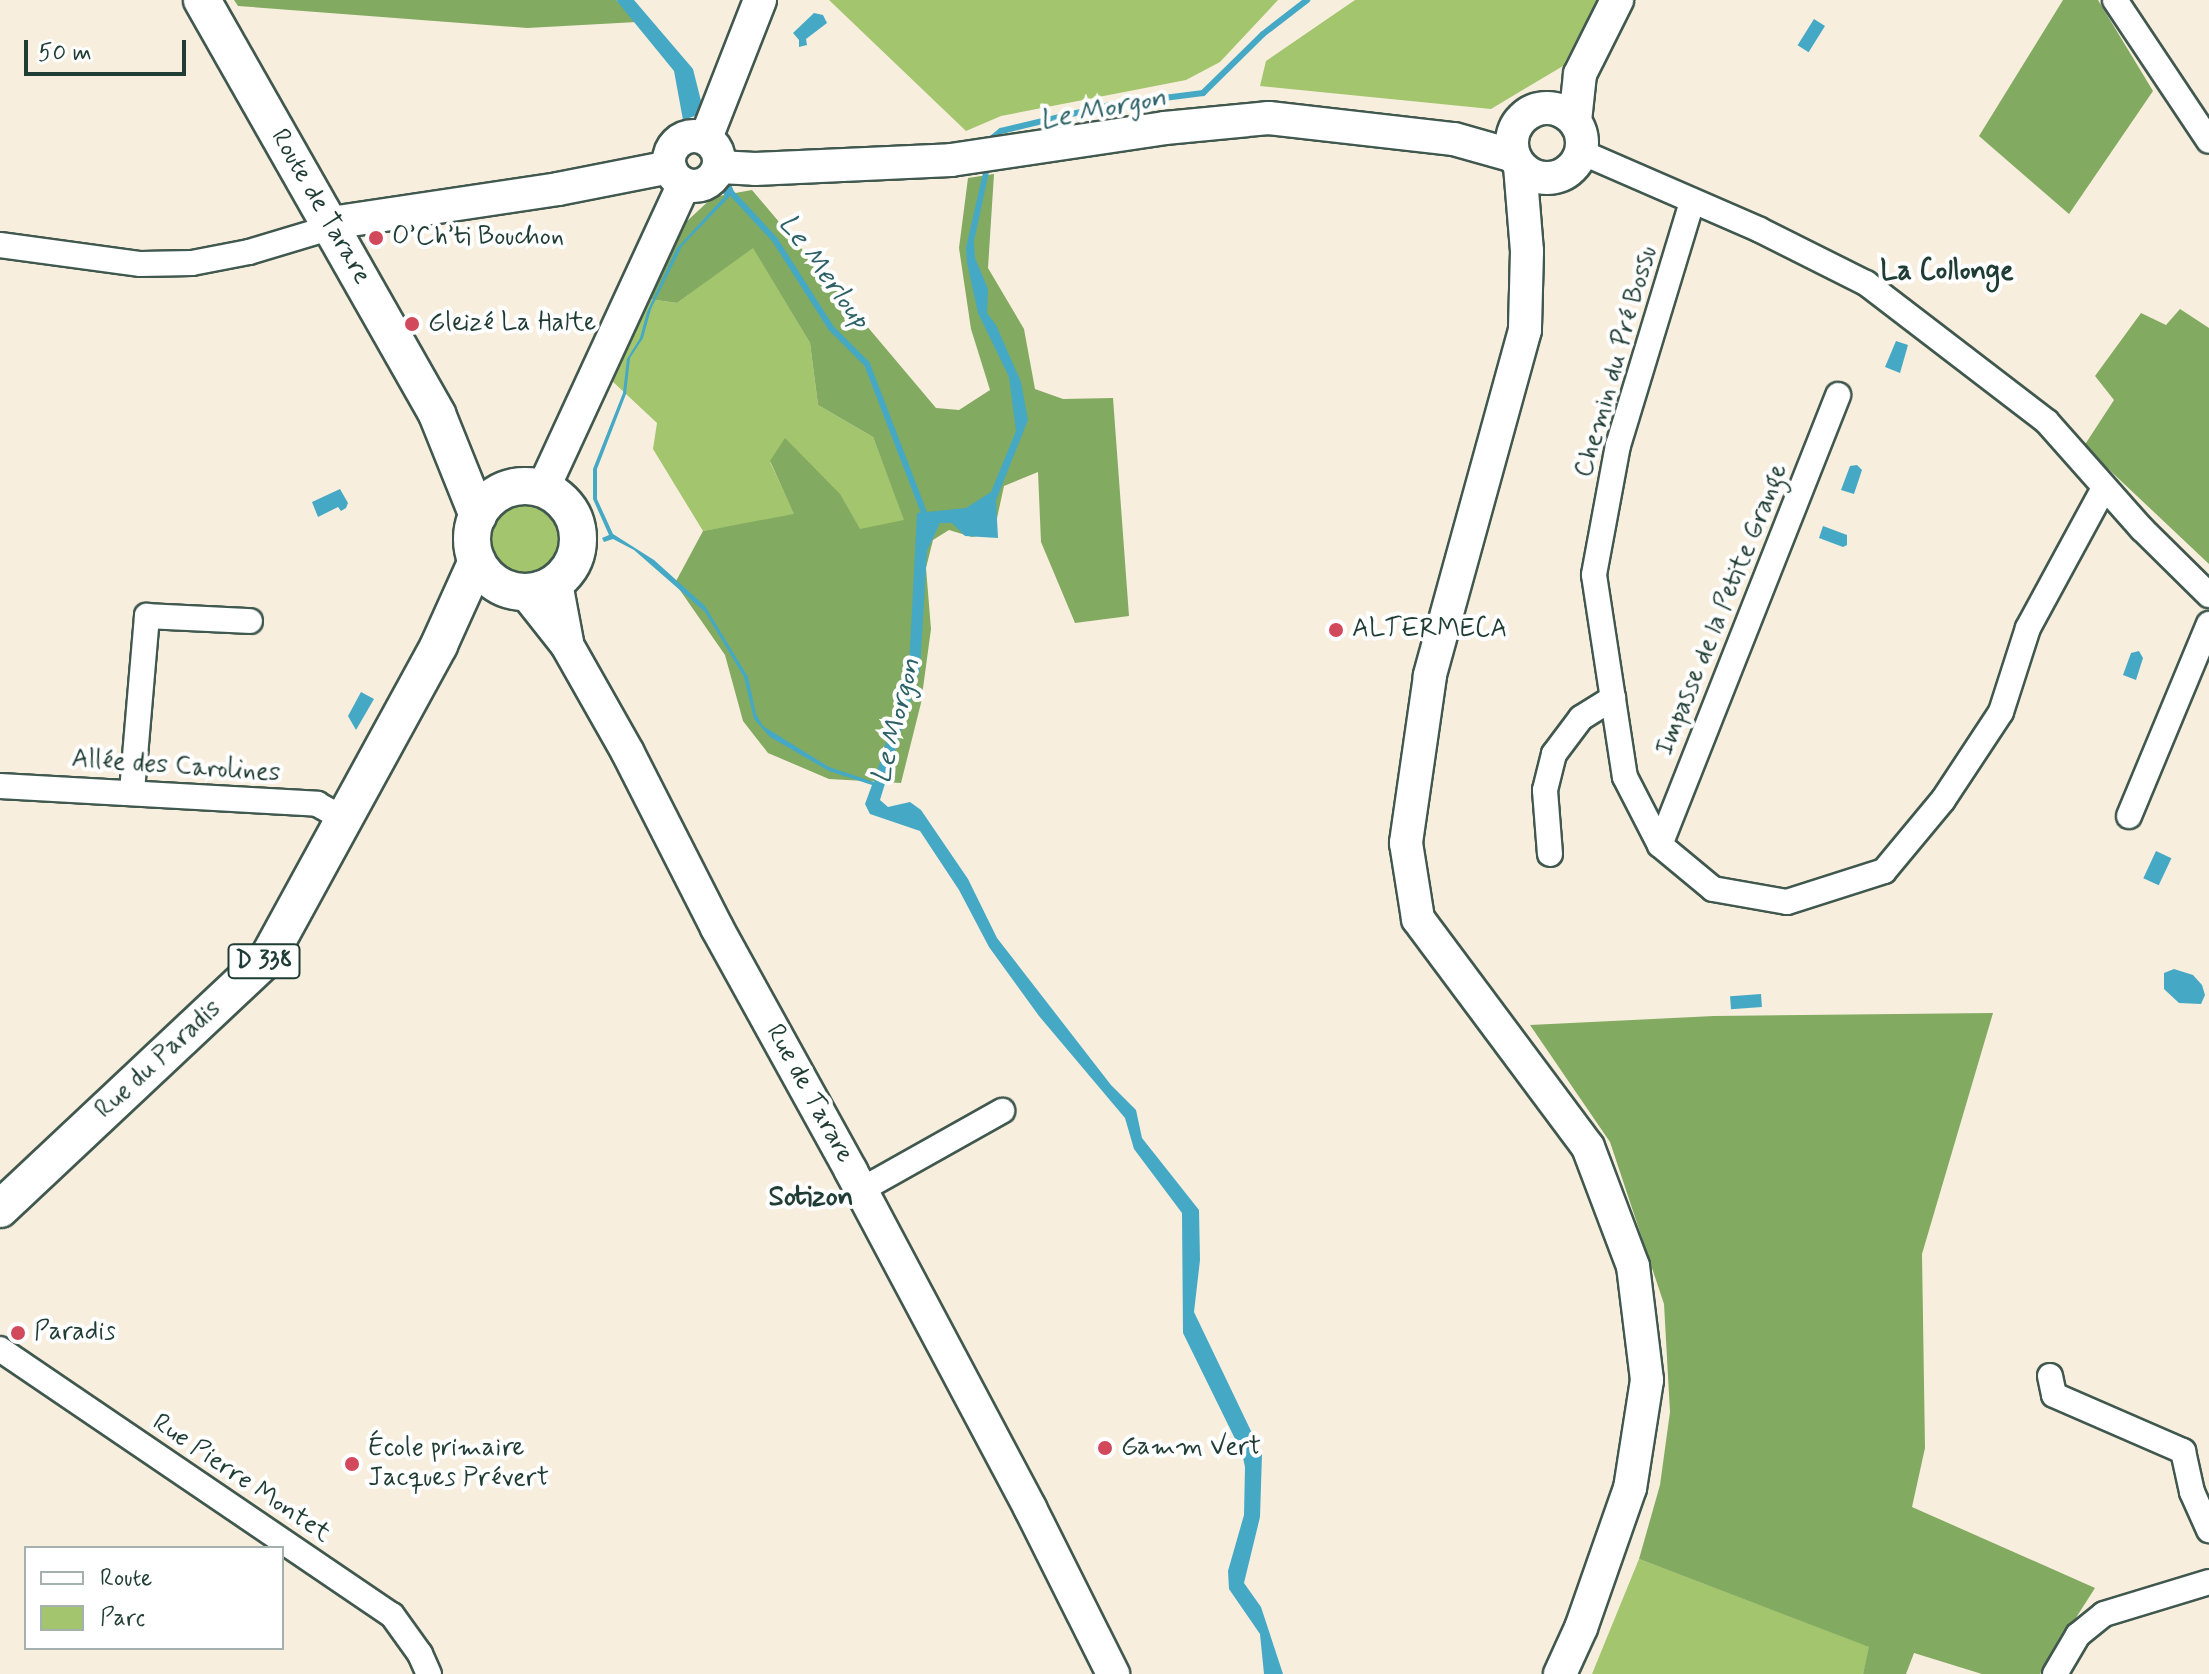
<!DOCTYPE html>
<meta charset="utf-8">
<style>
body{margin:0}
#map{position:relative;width:2209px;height:1674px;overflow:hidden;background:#f8eede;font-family:Mynerve,sans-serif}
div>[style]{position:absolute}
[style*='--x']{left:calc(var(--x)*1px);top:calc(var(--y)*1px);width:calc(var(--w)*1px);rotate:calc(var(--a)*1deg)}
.green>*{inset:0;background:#a3c56d}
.round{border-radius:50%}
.forest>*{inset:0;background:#82aa60}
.water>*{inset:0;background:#45a8c5;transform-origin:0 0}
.stream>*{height:6px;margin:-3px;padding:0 3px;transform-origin:3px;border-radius:3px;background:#45a8c5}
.roads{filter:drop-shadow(2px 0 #40584e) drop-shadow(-2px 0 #40584e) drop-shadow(0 2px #40584e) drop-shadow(0 -2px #40584e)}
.street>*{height:24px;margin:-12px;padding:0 12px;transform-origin:12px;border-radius:12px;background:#fff}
.secondary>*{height:32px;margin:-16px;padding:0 16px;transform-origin:16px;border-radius:16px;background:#fff}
.secondary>.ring{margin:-16px;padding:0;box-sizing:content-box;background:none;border:32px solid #fff;border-radius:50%}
.primary>*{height:36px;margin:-18px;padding:0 18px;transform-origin:18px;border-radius:18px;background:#fff}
.primary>.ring{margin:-18px;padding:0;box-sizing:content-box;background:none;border:36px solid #fff;border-radius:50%}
.dots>*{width:22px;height:22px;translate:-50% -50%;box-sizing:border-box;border:4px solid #fff;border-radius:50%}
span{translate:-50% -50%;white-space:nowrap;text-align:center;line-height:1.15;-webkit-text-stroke:8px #fff;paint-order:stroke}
.shield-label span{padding:2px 6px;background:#fff;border:2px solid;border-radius:6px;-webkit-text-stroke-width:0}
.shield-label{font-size:24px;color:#1f3d34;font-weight:700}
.street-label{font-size:26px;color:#1f3d34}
.poi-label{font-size:26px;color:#1f3d34}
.left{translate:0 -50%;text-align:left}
.water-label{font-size:28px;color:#2c6267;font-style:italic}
.neighbourhood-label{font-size:28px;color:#1f3d34;font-weight:700}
.legend{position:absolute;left:24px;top:1546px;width:260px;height:104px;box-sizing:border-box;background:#fff;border:2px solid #a5b1ae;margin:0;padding:10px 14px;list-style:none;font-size:24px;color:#1f3d34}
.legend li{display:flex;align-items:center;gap:16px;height:40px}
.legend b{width:40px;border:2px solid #a5b1ae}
.scale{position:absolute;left:24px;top:40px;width:162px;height:36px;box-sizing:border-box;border:4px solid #1f3d34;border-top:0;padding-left:10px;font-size:24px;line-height:28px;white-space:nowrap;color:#1f3d34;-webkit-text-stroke:6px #fff;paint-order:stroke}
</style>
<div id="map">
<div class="green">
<i style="clip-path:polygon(829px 0,1278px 0,1220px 62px,1186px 80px,1001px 116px,966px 131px)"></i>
<i style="clip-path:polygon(1355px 0,1597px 0,1563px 66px,1491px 109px,1260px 86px,1266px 61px)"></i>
<i style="clip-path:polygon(753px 247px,810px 343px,818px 405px,873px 437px,905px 521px,860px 530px,841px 495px,770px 462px,795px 515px,703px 531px,653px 449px,657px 423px,611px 380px,649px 299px,677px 303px)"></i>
<i class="round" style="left:487px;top:501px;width:76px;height:76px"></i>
<i style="clip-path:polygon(1639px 1559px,1870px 1647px,1863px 1674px,1592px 1674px)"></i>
</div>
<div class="forest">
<i style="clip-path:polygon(234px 0,616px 0,637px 22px,527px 28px,238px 6px)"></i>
<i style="clip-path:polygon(2063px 0,2098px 0,2153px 91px,2069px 214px,1979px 136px)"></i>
<i style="clip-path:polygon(994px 174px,988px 268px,1024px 329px,1035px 389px,1063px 399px,1113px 398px,1129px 616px,1075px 623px,1041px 542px,1038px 472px,1004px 486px,994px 532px,972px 537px,949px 530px,933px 540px,926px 568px,931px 629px,921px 703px,901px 783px,829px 779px,768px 753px,743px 721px,725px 655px,675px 583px,703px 531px,794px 514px,770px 461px,785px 438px,841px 495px,860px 529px,904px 520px,873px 437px,818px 405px,810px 343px,753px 248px,677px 303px,649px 299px,686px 222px,713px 197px,752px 190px,936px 408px,959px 410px,990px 390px,971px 329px,959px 248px,968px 178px)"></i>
<i style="clip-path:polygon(2180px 309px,2209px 328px,2209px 564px,2084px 446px,2114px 400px,2095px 376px,2141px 313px,2166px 325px)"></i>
<i style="clip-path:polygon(1993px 1013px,1922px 1254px,1925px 1448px,1912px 1507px,2095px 1588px,2040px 1674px,1982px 1674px,1914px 1653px,1906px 1674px,1863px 1674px,1869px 1647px,1639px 1559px,1660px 1485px,1670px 1412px,1664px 1304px,1610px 1142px,1530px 1025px,1714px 1016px)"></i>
</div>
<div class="water">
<i style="clip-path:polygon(616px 0,634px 0,693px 69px,702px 105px,698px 115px,683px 120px,674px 71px)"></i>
<i style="clip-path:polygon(814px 13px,823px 15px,827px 23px,806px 39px,807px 45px,799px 47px,799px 40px,793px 33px)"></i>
<i style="left:1814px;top:19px;width:13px;height:31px;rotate:32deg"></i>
<i style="clip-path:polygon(989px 172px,974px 241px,975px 258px,988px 289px,987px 313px,996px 325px,1021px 382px,1028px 420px,996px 500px,998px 538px,965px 536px,952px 523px,940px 523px,927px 551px,920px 669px,880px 800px,888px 807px,910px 802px,921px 810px,968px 879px,997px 938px,1111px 1085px,1136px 1110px,1142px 1138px,1199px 1210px,1200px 1260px,1194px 1312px,1262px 1454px,1260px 1517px,1244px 1583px,1261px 1607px,1283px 1674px,1264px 1674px,1260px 1634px,1229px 1589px,1228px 1571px,1244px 1515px,1245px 1467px,1242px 1453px,1183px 1333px,1182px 1213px,1134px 1149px,1125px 1118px,1039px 1016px,989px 947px,959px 890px,920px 831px,870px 814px,865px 804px,872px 785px,829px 771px,770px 737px,754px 719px,744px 677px,705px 612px,634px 550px,613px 539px,604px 542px,602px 538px,609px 535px,593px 499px,593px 469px,623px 393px,627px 359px,640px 338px,647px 312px,677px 248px,725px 196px,721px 190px,731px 184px,734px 192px,682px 246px,651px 309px,643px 338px,630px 358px,626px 394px,597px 469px,597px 499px,613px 534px,654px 560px,705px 606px,748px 677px,756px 714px,763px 726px,829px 767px,874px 782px,909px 666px,917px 513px,966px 508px,991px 492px,1016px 431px,1009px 377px,978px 313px,967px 263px,966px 248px,983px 173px)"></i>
<i style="clip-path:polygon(1896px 341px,1908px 345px,1900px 373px,1885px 367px)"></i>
<i style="clip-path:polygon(1857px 465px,1862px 470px,1854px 494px,1841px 490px,1850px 466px)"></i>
<i style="clip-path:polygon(340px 489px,348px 503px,346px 508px,341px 511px,338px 507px,318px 517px,312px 502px)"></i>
<i style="clip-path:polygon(1823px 526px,1847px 535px,1847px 545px,1843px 547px,1819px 538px)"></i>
<i style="clip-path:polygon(2139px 651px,2143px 658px,2136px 680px,2123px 675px,2131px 653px)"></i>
<i style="clip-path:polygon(361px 692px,374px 699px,356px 730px,348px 716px)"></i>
<i style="left:2156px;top:851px;width:17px;height:30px;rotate:25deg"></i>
<i style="clip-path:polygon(2174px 969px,2193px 975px,2202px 985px,2205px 995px,2201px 1004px,2179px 1003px,2164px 989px,2164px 973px)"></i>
<i style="left:1761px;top:994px;width:13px;height:31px;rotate:86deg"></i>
</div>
<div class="stream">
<i style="--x:986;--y:143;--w:19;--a:-39"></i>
<i style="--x:1001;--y:131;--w:111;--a:-13.5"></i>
<i style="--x:1109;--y:105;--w:95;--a:-7.3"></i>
<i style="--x:1203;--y:93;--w:84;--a:-44.5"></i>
<i style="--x:1263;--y:34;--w:56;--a:-37.7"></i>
<i style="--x:726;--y:187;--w:72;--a:47.2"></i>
<i style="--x:775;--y:240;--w:104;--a:57.5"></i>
<i style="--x:831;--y:328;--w:51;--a:45"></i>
<i style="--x:867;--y:364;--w:167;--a:69"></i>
</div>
<div class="roads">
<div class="street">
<i style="--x:2115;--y:0;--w:169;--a:56.3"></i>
<i style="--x:1581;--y:152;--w:195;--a:23.5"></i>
<i style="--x:1760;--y:230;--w:119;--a:26.6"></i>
<i style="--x:1866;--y:283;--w:228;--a:37.5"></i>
<i style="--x:2047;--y:422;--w:143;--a:48.4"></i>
<i style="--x:2142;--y:529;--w:94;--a:44.6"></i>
<i style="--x:1692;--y:202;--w:254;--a:106.9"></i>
<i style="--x:1618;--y:445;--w:132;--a:100.5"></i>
<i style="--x:1594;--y:575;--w:204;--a:81.3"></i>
<i style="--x:1625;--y:777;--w:76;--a:62.8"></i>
<i style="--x:1660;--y:845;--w:69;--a:39.7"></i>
<i style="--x:1713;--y:889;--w:75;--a:10"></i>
<i style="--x:1787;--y:902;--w:102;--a:-17.7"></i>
<i style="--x:1884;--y:871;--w:92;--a:-50.3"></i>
<i style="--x:1943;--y:800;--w:105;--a:-56.6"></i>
<i style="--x:2001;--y:712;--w:88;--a:-72.2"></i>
<i style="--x:2028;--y:628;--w:159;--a:-61.5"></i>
<i style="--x:0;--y:245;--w:142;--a:7.7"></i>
<i style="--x:141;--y:264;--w:51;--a:-1.1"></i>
<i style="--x:192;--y:263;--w:58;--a:-10.9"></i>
<i style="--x:249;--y:252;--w:73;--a:-16.7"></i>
<i style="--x:319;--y:231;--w:14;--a:-34"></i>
<i style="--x:0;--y:786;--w:318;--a:3.2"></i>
<i style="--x:317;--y:804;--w:31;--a:29"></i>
<i style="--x:132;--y:791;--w:176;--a:-85.1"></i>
<i style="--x:147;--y:616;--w:103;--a:2.8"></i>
<i style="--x:2129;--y:816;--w:208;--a:-67.4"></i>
<i style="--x:1660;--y:845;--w:484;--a:-68.4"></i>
<i style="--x:1550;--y:854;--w:64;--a:-94.5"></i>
<i style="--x:1545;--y:790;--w:37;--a:-76"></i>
<i style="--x:1554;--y:754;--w:45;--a:-53.1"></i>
<i style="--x:1581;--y:718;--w:38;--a:-32"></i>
<i style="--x:861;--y:1190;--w:162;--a:-29.3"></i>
<i style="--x:0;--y:1349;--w:474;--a:34.2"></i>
<i style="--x:392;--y:1615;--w:48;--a:54.3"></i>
<i style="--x:420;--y:1654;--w:22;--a:66"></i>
<i style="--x:2050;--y:1376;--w:19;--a:78"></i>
<i style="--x:2054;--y:1395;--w:141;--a:23.5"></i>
<i style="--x:2183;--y:1451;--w:42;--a:77.6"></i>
<i style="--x:2192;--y:1492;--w:42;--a:65.9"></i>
<i style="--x:2055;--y:1674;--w:45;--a:-59.5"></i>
<i style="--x:2078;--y:1635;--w:33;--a:-39"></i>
<i style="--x:2104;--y:1614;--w:110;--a:-16.9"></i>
</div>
<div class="secondary">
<i class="ring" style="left:1512px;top:108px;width:38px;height:38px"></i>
<i style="--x:1575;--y:121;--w:47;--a:-83.9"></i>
<i style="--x:1580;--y:74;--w:83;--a:-63.4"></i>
<i class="ring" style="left:669px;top:136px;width:18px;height:18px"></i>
<i style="--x:706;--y:138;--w:148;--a:-68.6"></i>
<i style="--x:1520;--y:166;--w:85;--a:85.3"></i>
<i style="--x:1527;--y:251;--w:79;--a:91.5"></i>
<i style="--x:1525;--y:330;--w:359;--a:105.4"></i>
<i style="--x:1430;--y:676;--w:169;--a:98.2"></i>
<i style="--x:1406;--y:843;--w:77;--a:81"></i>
<i style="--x:1418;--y:919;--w:284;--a:53.3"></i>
<i style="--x:1588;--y:1147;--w:127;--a:69.3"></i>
<i style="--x:1633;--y:1266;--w:115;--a:83"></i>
<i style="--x:1647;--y:1380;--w:109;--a:98.9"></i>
<i style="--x:1630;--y:1488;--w:148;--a:109.3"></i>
<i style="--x:1581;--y:1628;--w:51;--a:114.5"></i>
<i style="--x:719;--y:167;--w:36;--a:3"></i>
<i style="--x:755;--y:169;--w:196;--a:-2.6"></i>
<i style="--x:951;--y:160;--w:216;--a:-8.5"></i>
<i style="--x:1165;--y:128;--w:104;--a:-5.5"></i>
<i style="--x:1269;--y:118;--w:186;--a:6.5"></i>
<i style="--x:1454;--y:139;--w:62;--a:15.8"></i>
<i style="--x:331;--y:223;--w:230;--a:-8.5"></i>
<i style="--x:558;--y:189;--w:114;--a:-11.1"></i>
<i style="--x:543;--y:489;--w:336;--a:-65.2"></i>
<i style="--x:556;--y:583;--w:60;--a:79.4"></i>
<i style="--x:526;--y:593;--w:66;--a:51.7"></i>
<i style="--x:567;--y:645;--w:124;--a:60.5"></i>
<i style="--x:628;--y:753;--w:196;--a:63"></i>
<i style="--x:717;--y:928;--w:277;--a:61.1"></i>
<i style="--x:851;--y:1171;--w:382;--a:62"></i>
<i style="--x:1030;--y:1508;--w:186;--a:63.4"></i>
</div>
<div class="primary">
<i style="--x:202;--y:0;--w:476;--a:60.4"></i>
<i style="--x:437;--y:414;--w:110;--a:68.1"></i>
<i class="ring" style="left:472px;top:486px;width:70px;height:70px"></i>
<i style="--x:0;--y:1209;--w:369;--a:-43.2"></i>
<i style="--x:269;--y:956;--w:354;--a:-61.3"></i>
<i style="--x:439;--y:645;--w:92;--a:-65.7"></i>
</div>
</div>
<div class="dots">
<i style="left:376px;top:238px;background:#d1495b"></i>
<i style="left:412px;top:324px;background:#d1495b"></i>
<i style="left:1336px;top:630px;background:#d1495b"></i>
<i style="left:18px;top:1333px;background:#d1495b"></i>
<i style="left:1105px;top:1448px;background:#d1495b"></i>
<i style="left:352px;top:1464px;background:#d1495b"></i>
</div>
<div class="shield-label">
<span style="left:264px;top:961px">D 338</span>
</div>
<div class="street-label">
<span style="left:320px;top:207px;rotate:60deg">Route de Tarare</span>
<span style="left:1617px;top:362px;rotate:-74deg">Chemin du Pré Bossu</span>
<span style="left:1723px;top:610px;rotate:-68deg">Impasse de la Petite Grange</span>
<span style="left:176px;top:767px;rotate:4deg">Allée des Carolines</span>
<span style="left:159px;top:1060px;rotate:-43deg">Rue du Paradis</span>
<span style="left:809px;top:1094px;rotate:61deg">Rue de Tarare</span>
<span style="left:241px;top:1479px;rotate:34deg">Rue Pierre Montet</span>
</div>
<div class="poi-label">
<span class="left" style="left:392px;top:238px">O’Ch’ti Bouchon</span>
<span class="left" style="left:428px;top:324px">Gleizé La Halte</span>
<span class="left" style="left:1352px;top:630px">ALTERMECA</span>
<span class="left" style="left:34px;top:1333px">Paradis</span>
<span class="left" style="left:1121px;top:1448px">Gamm Vert</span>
<span class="left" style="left:368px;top:1464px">École primaire<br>Jacques Prévert</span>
</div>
<div class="water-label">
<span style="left:1103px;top:110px;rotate:-11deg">Le Morgon</span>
<span style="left:823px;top:272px;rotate:54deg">Le Merloup</span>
<span style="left:897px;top:721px;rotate:-76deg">Le Morgon</span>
</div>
<div class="neighbourhood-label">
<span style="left:1947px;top:272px">La Collonge</span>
<span style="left:811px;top:1198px">Sotizon</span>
</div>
<ul class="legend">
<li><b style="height:10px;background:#fff"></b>Route</li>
<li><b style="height:22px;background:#a3c56d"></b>Parc</li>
</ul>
<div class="scale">50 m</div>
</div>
